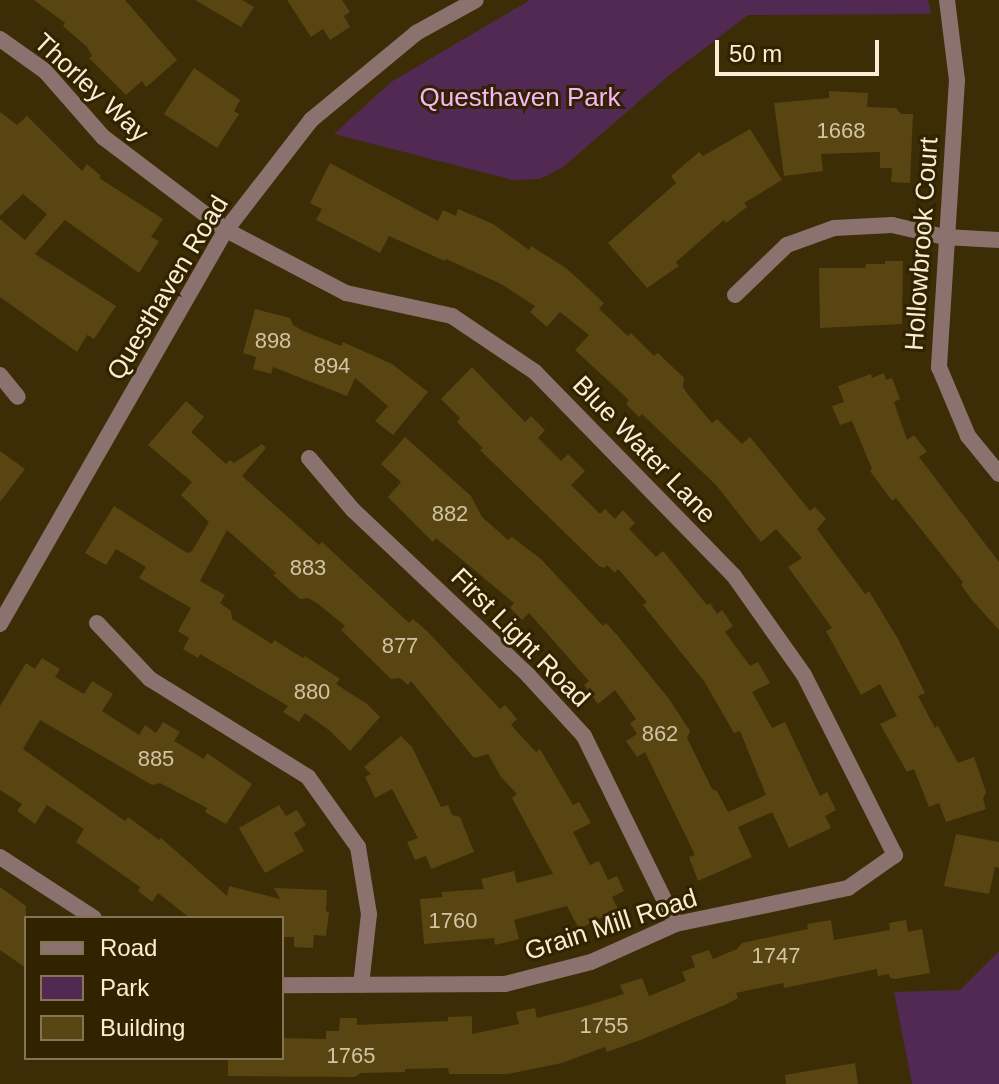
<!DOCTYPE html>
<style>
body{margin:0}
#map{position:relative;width:999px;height:1084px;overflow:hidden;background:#3c2d06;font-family:Helvetica,sans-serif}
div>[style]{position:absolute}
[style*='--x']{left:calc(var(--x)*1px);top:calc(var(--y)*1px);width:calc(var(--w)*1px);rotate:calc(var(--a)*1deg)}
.green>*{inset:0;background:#512952}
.building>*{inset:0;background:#594512}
.minor>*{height:16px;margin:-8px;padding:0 8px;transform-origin:8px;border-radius:8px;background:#8b726f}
.tertiary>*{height:16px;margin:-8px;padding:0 8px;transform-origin:8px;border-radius:8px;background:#8b726f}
span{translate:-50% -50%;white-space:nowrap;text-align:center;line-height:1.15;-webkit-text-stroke:6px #322300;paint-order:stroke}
.number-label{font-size:22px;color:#d1c4a4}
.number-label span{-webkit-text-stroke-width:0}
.street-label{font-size:26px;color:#f9eed4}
.park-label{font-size:26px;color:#f8b5f9}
.legend{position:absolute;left:24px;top:916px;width:260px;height:144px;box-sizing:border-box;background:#322300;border:2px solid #827455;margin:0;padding:10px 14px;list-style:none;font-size:24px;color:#f9eed4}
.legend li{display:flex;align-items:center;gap:16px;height:40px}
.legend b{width:40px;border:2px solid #827455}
.scale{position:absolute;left:715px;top:40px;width:164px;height:36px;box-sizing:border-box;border:4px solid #f9eed4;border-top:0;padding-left:10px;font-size:24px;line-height:28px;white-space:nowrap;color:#f9eed4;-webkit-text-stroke:6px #322300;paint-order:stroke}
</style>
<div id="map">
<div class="green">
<i style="clip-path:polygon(530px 0,928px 0,931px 14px,748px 15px,672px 73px,563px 167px,540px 179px,513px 180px,334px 134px,391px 82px)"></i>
<i style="clip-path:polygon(999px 951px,999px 1084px,912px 1084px,894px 992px,960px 990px)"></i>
</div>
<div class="building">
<i style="clip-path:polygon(34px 0,125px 0,177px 60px,150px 84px,146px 87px,142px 81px,126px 95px,89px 58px,92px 56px,87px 47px,63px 26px,65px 23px)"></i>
<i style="clip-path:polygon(195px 0,242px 0,254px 7px,241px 27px)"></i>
<i style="clip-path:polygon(287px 0,342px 0,350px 12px,344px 16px,350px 27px,330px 40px,323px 29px,311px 37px)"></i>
<i style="clip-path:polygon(194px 68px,240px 100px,234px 111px,239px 114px,217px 148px,164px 114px)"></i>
<i style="clip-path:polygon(829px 91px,868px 93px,867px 107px,896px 108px,901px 114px,913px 114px,910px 183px,891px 182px,892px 168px,880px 168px,880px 152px,821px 154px,823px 171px,784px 176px,774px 103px,829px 98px)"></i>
<i style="clip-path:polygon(0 112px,17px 125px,27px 116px,82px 171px,87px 164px,101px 176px,99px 178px,163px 219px,151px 237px,159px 241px,139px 273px,65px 220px,35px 254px,116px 306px,94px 339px,87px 335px,77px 352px,0 297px,0 219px,25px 240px,47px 214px,23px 194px,0 216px)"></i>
<i style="clip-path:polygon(750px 129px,782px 180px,744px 203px,747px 207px,726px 223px,724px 220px,676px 262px,679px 266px,647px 288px,608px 243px,676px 183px,671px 176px,699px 152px,703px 156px)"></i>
<i style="clip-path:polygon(330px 163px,438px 221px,443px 210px,456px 216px,458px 209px,493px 224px,529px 250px,531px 246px,566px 268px,604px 303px,599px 309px,628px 336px,631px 333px,654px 356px,658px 353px,684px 378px,683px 387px,689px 396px,712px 423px,717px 419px,742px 444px,750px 437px,810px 511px,815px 507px,826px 519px,817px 529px,865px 594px,869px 591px,898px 639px,925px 693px,918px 696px,935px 728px,938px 726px,958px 763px,974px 757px,986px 792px,983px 799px,986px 809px,946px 822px,939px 803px,929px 807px,914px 769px,907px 772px,880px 724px,897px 716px,880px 684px,861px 695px,826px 631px,832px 628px,788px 567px,802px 558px,776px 529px,761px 542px,716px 485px,642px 414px,639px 417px,626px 404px,629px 400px,575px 350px,589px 335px,560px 312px,547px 327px,530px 312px,535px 306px,501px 284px,446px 259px,445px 261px,389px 236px,380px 253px,316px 220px,322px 209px,310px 203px)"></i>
<i style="clip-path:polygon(885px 261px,903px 261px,902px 324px,820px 328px,819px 268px,865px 268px,866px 264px,885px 264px)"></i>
<i style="clip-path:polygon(255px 309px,290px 318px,293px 325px,303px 331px,341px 346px,343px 342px,392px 364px,428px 392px,393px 435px,375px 421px,388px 406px,355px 378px,347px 396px,273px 367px,271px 374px,253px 369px,256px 357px,243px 353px)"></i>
<i style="clip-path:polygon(472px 367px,525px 422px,531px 416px,545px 430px,538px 438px,561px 461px,568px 454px,585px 471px,571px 485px,600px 514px,605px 509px,615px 519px,623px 510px,635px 523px,629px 529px,656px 557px,663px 551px,707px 605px,710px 603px,717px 614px,722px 610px,733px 626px,725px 632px,750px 666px,758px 662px,770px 683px,752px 692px,772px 728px,785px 722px,820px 796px,827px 792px,836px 810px,825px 816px,831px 828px,789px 848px,772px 812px,738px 827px,752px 857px,698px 881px,689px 857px,695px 855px,645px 752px,637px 757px,626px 741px,637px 734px,630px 723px,636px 719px,615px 690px,598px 704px,584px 685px,589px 681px,529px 613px,522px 620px,510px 608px,514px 603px,436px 538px,433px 542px,388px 497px,401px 482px,381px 464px,405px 437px,471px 496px,482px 517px,508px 540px,512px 537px,541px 559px,603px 626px,606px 623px,617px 635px,669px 699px,690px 731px,687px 738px,712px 789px,717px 791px,728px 812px,766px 795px,740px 731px,734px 733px,704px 681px,643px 605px,647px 602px,618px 569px,615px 573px,607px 565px,604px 568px,599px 566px,480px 450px,483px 448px,457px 422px,460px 418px,441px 399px)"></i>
<i style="clip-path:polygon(884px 373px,886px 380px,892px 378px,900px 399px,894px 402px,907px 440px,914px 435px,927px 452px,919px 457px,999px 562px,999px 630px,972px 600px,961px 585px,963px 582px,896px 498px,892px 501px,870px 471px,872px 469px,852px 421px,840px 425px,832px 406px,844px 402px,838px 386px,871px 374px,872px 378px)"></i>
<i style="clip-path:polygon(186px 401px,204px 417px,191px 432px,226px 464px,230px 460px,234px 463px,262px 444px,266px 448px,242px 476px,319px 545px,322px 542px,409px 623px,413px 619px,427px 631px,500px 709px,505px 705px,517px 719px,511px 725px,536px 752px,540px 749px,573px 805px,579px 802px,591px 823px,573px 832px,590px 865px,599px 861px,608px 880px,617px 876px,624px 891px,612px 897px,618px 909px,579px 929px,567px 906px,514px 920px,519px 939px,495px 945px,494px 938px,424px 944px,420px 899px,443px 897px,441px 892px,484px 889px,481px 879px,514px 871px,517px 883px,553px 874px,512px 798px,517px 794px,501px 777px,488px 754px,474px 758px,411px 681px,408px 685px,400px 678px,391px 679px,341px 630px,345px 626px,317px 603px,308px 598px,300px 599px,273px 575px,276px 573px,227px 530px,200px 581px,225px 595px,220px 603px,231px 611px,232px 619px,272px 644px,274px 640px,303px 658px,305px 656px,340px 679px,336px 684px,367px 704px,380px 717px,350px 751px,329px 730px,305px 713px,299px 722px,283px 712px,288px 706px,200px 654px,198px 658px,183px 649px,189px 638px,178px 631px,191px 608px,139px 578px,146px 567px,116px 549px,106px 565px,85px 553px,114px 506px,187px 553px,192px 551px,209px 522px,181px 495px,192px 482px,148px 445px)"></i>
<i style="clip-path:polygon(0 451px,25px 469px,0 502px)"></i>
<i style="clip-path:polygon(42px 658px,60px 669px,55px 677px,84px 694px,92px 681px,113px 694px,102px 711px,139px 735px,145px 725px,156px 733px,163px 722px,180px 732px,174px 741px,204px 759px,207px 753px,252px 784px,226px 824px,205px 812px,207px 808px,160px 783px,152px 785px,40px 720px,23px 749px,125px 821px,128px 817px,159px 840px,161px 838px,227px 896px,229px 886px,280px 899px,274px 888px,327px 890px,326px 911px,329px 912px,326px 936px,314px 935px,313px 948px,294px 947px,294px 937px,282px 937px,282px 918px,190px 918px,158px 893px,152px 902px,138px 891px,140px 887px,76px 842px,84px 829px,47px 805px,35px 824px,17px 811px,22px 804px,0 790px,0 706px,26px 663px,35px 669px)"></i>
<i style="clip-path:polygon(401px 736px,412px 747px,441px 807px,448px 805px,452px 815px,460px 817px,474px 852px,431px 869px,426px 856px,415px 860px,407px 842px,418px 838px,392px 789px,375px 798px,365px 777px,371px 774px,364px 767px)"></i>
<i style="clip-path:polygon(279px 805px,286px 816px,297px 810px,306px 825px,294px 833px,304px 851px,265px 873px,239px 828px)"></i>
<i style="clip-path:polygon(956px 834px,999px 842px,999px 868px,995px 867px,989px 894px,944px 886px)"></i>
<i style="clip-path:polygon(0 887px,26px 906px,26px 968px,0 950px)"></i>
<i style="clip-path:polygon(831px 920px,834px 940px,890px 930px,889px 923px,906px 920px,908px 932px,922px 929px,930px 973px,896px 979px,890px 978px,889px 974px,878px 976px,877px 969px,784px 988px,783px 983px,736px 993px,738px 998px,727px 1004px,643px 1039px,607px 1052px,605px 1047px,562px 1063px,508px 1074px,449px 1074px,448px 1068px,405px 1069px,405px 1072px,361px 1073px,355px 1077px,228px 1076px,228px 1058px,282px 1058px,282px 1038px,326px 1039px,326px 1031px,339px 1031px,340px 1018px,357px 1018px,357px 1025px,448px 1021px,448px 1017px,472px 1016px,472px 1034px,519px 1024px,516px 1012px,535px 1008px,537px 1018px,586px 1006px,624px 994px,620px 985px,642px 978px,649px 996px,686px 981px,682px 972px,695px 967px,691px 956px,709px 950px,713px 959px,737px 949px,742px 943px,808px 929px,807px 924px)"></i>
<i style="clip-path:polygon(855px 1063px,858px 1084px,786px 1084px,785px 1075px)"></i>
</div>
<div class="minor">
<i style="--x:947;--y:0;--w:81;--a:82.9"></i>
<i style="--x:957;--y:80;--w:288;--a:93.6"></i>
<i style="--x:939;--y:367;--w:75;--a:67.2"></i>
<i style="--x:968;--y:436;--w:49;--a:50.8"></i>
<i style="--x:0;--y:39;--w:55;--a:35.4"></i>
<i style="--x:45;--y:71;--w:88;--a:48.7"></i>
<i style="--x:103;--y:137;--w:154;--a:37.1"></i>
<i style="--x:226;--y:230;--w:136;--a:27.7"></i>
<i style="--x:346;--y:293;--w:108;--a:12.2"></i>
<i style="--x:452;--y:316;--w:100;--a:34"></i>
<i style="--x:535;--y:372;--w:285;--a:45.7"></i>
<i style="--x:734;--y:576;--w:121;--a:54.7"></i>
<i style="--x:804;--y:675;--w:202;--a:63.2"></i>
<i style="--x:895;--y:855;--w:57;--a:144.9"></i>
<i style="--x:848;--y:888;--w:176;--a:168.2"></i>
<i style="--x:676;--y:924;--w:93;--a:155.9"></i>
<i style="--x:591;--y:962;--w:89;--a:165.7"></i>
<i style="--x:505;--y:984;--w:223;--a:179.7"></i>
<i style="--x:735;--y:295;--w:72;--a:-43.9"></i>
<i style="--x:787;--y:245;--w:50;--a:-19.9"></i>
<i style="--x:834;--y:228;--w:58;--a:-3"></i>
<i style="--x:892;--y:225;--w:54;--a:12.8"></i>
<i style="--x:945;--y:237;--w:54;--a:3.2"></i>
<i style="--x:0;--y:375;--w:28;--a:51"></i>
<i style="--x:309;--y:458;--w:68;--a:49.8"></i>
<i style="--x:353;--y:510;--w:241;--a:43.3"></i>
<i style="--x:528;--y:675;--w:83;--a:47.4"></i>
<i style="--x:584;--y:736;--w:209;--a:63.9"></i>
<i style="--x:97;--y:623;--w:77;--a:46.6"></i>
<i style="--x:150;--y:679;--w:186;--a:31.8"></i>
<i style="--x:308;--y:777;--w:86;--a:54.5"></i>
<i style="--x:358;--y:847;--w:68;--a:80.7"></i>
<i style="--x:369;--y:914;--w:71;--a:96.4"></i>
<i style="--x:0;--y:857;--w:112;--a:33"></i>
</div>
<div class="tertiary">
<i style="--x:0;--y:624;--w:454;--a:-60.2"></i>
<i style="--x:226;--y:230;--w:139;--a:-52.3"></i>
<i style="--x:311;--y:120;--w:136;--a:-39.6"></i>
<i style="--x:416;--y:33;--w:68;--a:-28.8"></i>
</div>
<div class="number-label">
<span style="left:841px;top:131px">1668</span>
<span style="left:273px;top:341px">898</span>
<span style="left:332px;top:366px">894</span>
<span style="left:450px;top:514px">882</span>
<span style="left:308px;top:568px">883</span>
<span style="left:400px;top:646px">877</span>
<span style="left:312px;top:692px">880</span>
<span style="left:660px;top:734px">862</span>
<span style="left:156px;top:759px">885</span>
<span style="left:453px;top:921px">1760</span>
<span style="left:776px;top:956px">1747</span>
<span style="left:604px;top:1026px">1755</span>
<span style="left:351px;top:1056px">1765</span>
</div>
<div class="street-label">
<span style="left:91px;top:88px;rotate:43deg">Thorley Way</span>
<span style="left:922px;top:244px;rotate:-86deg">Hollowbrook Court</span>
<span style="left:168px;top:288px;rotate:-59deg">Questhaven Road</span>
<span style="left:644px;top:450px;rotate:46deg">Blue Water Lane</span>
<span style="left:520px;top:638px;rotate:45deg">First Light Road</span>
<span style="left:611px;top:925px;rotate:-18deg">Grain Mill Road</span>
</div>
<div class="park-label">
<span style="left:520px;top:98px">Questhaven Park</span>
</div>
<ul class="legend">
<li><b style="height:10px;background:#8b726f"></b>Road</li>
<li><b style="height:22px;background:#512952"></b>Park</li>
<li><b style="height:22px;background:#594512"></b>Building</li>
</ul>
<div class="scale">50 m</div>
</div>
